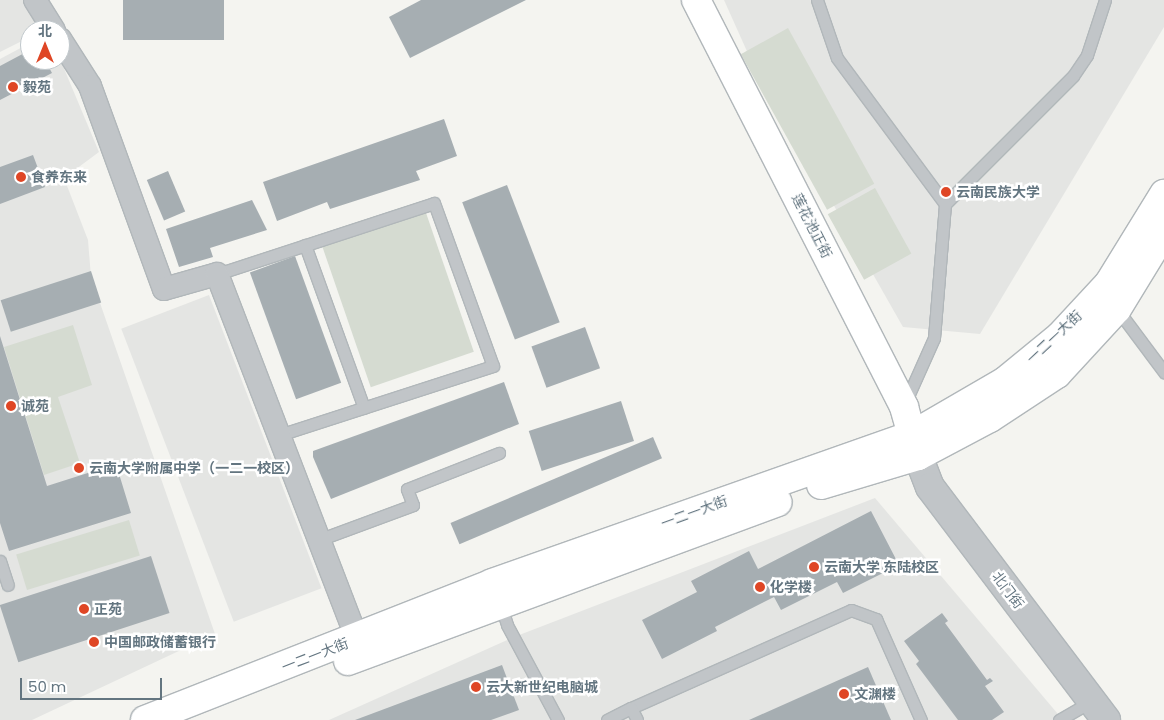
<!DOCTYPE html>
<meta charset="utf-8">
<style>
body{margin:0}
#map{position:relative;width:1164px;height:720px;overflow:hidden;background:#f4f4f0;font-family:Poppins,"Noto Sans SC",sans-serif}
div>[style]{position:absolute}
[style*='--x']{left:calc(var(--x)*1px);top:calc(var(--y)*1px);width:calc(var(--w)*1px);rotate:calc(var(--a)*1deg)}
.built>*{inset:0;background:#e4e5e3;transform-origin:0 0}
.green>*{inset:0;background:#d5dbd1;transform-origin:0 0}
.building>*{inset:0;background:#a6aeb2;transform-origin:0 0}
.roads{filter:drop-shadow(1px 0 #b1b7ba) drop-shadow(-1px 0 #b1b7ba) drop-shadow(0 1px #b1b7ba) drop-shadow(0 -1px #b1b7ba)}
.service>*{height:11px;margin:-5.5px;padding:0 5.5px;transform-origin:5.5px;border-radius:5.5px;background:#c1c5c8}
.minor>*{height:22px;margin:-11px;padding:0 11px;transform-origin:11px;border-radius:11px;background:#c1c5c8}
.tertiary>*{height:28px;margin:-14px;padding:0 14px;transform-origin:14px;border-radius:14px;background:#c1c5c8}
.secondary>*{height:28px;margin:-14px;padding:0 14px;transform-origin:14px;border-radius:14px;background:#fff}
.primary>*{height:28px;margin:-14px;padding:0 14px;transform-origin:14px;border-radius:14px;background:#fff}
.dots>*{width:14px;height:14px;translate:-50% -50%;box-sizing:border-box;border:2px solid #fff;border-radius:50%}
span{translate:-50% -50%;white-space:nowrap;text-align:center;line-height:1.15;-webkit-text-stroke:5px #fff;paint-order:stroke}
.poi-label{font-size:14px;color:#637580;font-weight:700}
.left{translate:0 -50%;text-align:left}
.street-label{font-size:14px;color:#637580}
.north{position:absolute;left:20px;top:20px;width:50px;height:50px;box-sizing:border-box;background:#fff;border:1px solid #c1c8cc;border-radius:50%;rotate:0deg;font-size:14px;font-weight:700;line-height:20px;text-align:center;color:#637580}
.north::after{content:'';display:block;margin:auto;width:18px;height:22px;background:#df4625;clip-path:polygon(50% 0,100% 100%,50% 72%,0 100%)}
.scale{position:absolute;left:20px;top:678px;width:142px;height:22px;box-sizing:border-box;border:2px solid #637580;border-top:0;padding-left:6px;font-size:15px;line-height:18px;white-space:nowrap;color:#637580;-webkit-text-stroke:4px #fff;paint-order:stroke}
</style>
<div id="map">
<div class="built">
<i style="clip-path:polygon(0 0,25px 0,43px 30px,30px 30px,30px 37px,0 52px)"></i>
<i style="clip-path:polygon(724px 0,1164px 0,1164px 27px,980px 334px,903px 327px,750px 58px)"></i>
<i style="clip-path:polygon(30px 43px,30px 60px,60px 59px,99px 152px,64px 178px,88px 240px,91px 277px,215px 634px,32px 720px,0 720px,0 59px)"></i>
<i style="left:209px;top:295px;width:314px;height:94px;rotate:69deg"></i>
<i style="clip-path:polygon(875px 498px,1063px 720px,329px 720px,514px 637px)"></i>
</div>
<div class="green">
<i style="left:788px;top:28px;width:178px;height:54px;rotate:61deg"></i>
<i style="left:875px;top:188px;width:75px;height:54px;rotate:61deg"></i>
<i style="left:425px;top:210px;width:150px;height:109px;rotate:71deg"></i>
<i style="clip-path:polygon(73px 325px,92px 385px,58px 397px,80px 463px,44px 475px,4px 347px)"></i>
<i style="left:129px;top:520px;width:37px;height:118px;rotate:73deg"></i>
</div>
<div class="building">
<i style="left:123px;top:0;width:101px;height:40px"></i>
<i style="clip-path:polygon(421px 0,526px 0,410px 58px,389px 17px)"></i>
<i style="clip-path:polygon(30px 50px,30px 60px,45px 60px,52px 73px,0 100px,0 66px)"></i>
<i style="clip-path:polygon(444px 119px,457px 156px,416px 171px,420px 180px,330px 209px,327px 202px,277px 221px,263px 182px)"></i>
<i style="clip-path:polygon(33px 155px,45px 187px,0 204px,0 167px)"></i>
<i style="left:168px;top:171px;width:44px;height:23px;rotate:67deg"></i>
<i style="left:507px;top:185px;width:147px;height:48px;rotate:69deg"></i>
<i style="clip-path:polygon(252px 200px,267px 230px,210px 248px,213px 257px,179px 267px,166px 229px)"></i>
<i style="left:295px;top:256px;width:135px;height:48px;rotate:70deg"></i>
<i style="left:91px;top:271px;width:33px;height:95px;rotate:72deg"></i>
<i style="left:585px;top:327px;width:44px;height:57px;rotate:70deg"></i>
<i style="clip-path:polygon(0 336px,47px 486px,116px 464px,131px 513px,9px 551px,0 523px)"></i>
<i style="clip-path:polygon(504px 382px,519px 424px,331px 499px,313px 457px,313px 451px)"></i>
<i style="left:621px;top:401px;width:42px;height:97px;rotate:72deg"></i>
<i style="left:653px;top:437px;width:23px;height:220px;rotate:67deg"></i>
<i style="clip-path:polygon(871px 511px,899px 565px,843px 593px,837px 582px,781px 610px,774px 597px,715px 627px,717px 631px,662px 659px,642px 620px,697px 592px,691px 581px,749px 551px,758px 569px)"></i>
<i style="left:151px;top:556px;width:60px;height:159px;rotate:72deg"></i>
<i style="clip-path:polygon(942px 613px,948px 621px,945px 623px,987px 680px,990px 678px,993px 681px,985px 686px,1004px 712px,992px 720px,958px 720px,916px 664px,919px 661px,904px 641px)"></i>
<i style="clip-path:polygon(502px 665px,519px 710px,491px 720px,355px 720px)"></i>
<i style="clip-path:polygon(868px 667px,891px 720px,749px 720px)"></i>
</div>
<div class="roads">
<div class="service">
<i style="--x:817;--y:0;--w:61;--a:71"></i>
<i style="--x:837;--y:58;--w:182;--a:53.5"></i>
<i style="--x:945;--y:204;--w:181;--a:-45"></i>
<i style="--x:1073;--y:76;--w:25;--a:-56"></i>
<i style="--x:1087;--y:55;--w:58;--a:-71.9"></i>
<i style="--x:305;--y:245;--w:173;--a:70.1"></i>
<i style="--x:217;--y:274;--w:228;--a:-18.1"></i>
<i style="--x:434;--y:203;--w:173;--a:70.1"></i>
<i style="--x:493;--y:366;--w:224;--a:162.1"></i>
<i style="--x:1117;--y:309;--w:79;--a:53.3"></i>
<i style="--x:905;--y:403;--w:71;--a:-66"></i>
<i style="--x:934;--y:338;--w:134;--a:-85.3"></i>
<i style="--x:321;--y:539;--w:98;--a:-20.3"></i>
<i style="--x:413;--y:505;--w:17;--a:-111"></i>
<i style="--x:407;--y:489;--w:99;--a:-21.4"></i>
<i style="--x:0;--y:561;--w:25;--a:72"></i>
<i style="--x:500;--y:603;--w:23;--a:72"></i>
<i style="--x:507;--y:625;--w:108;--a:61.8"></i>
<i style="--x:631;--y:708;--w:241;--a:-24"></i>
<i style="--x:851;--y:610;--w:27;--a:20"></i>
<i style="--x:876;--y:619;--w:111;--a:66"></i>
<i style="--x:607;--y:720;--w:27;--a:-27"></i>
<i style="--x:631;--y:708;--w:13;--a:63"></i>
<i style="--x:1059;--y:720;--w:38;--a:-30"></i>
</div>
<div class="minor">
<i style="--x:35;--y:0;--w:36;--a:58"></i>
<i style="--x:60;--y:39;--w:56;--a:57.4"></i>
<i style="--x:90;--y:86;--w:216;--a:70"></i>
<i style="--x:164;--y:289;--w:55;--a:-15.8"></i>
<i style="--x:217;--y:274;--w:390;--a:69"></i>
</div>
<div class="tertiary">
<i style="--x:918;--y:456;--w:33;--a:69"></i>
<i style="--x:930;--y:487;--w:292;--a:52.9"></i>
</div>
<div class="secondary">
<i style="--x:696;--y:0;--w:457;--a:62.9"></i>
<i style="--x:904;--y:407;--w:51;--a:74.1"></i>
</div>
<div class="primary">
<i style="--x:821;--y:485;--w:101;--a:-16.6"></i>
<i style="--x:918;--y:456;--w:81;--a:-27.8"></i>
<i style="--x:990;--y:418;--w:80;--a:-33.3"></i>
<i style="--x:1057;--y:374;--w:88;--a:-47.3"></i>
<i style="--x:1117;--y:309;--w:90;--a:-58.6"></i>
<i style="--x:348;--y:661;--w:458;--a:-20.3"></i>
<i style="--x:145;--y:720;--w:373;--a:-21.5"></i>
<i style="--x:492;--y:583;--w:445;--a:-19.4"></i>
<i style="--x:912;--y:435;--w:108;--a:-30.1"></i>
<i style="--x:1005;--y:381;--w:71;--a:-39.3"></i>
<i style="--x:1060;--y:336;--w:72;--a:-47.2"></i>
<i style="--x:1109;--y:283;--w:105;--a:-58.3"></i>
</div>
</div>
<div class="dots">
<i style="left:13px;top:87px;background:#df4625"></i>
<i style="left:21px;top:177px;background:#df4625"></i>
<i style="left:946px;top:192px;background:#df4625"></i>
<i style="left:11px;top:406px;background:#df4625"></i>
<i style="left:79px;top:468px;background:#df4625"></i>
<i style="left:814px;top:567px;background:#df4625"></i>
<i style="left:760px;top:587px;background:#df4625"></i>
<i style="left:84px;top:609px;background:#df4625"></i>
<i style="left:94px;top:642px;background:#df4625"></i>
<i style="left:476px;top:687px;background:#df4625"></i>
<i style="left:844px;top:694px;background:#df4625"></i>
</div>
<div class="poi-label">
<span class="left" style="left:23px;top:87px">毅苑</span>
<span class="left" style="left:31px;top:177px">食养东来</span>
<span class="left" style="left:956px;top:192px">云南民族大学</span>
<span class="left" style="left:21px;top:406px">诚苑</span>
<span class="left" style="left:89px;top:468px">云南大学附属中学（一二一校区）</span>
<span class="left" style="left:824px;top:567px">云南大学 东陆校区</span>
<span class="left" style="left:770px;top:587px">化学楼</span>
<span class="left" style="left:94px;top:609px">正苑</span>
<span class="left" style="left:104px;top:642px">中国邮政储蓄银行</span>
<span class="left" style="left:486px;top:687px">云大新世纪电脑城</span>
<span class="left" style="left:854px;top:694px">文渊楼</span>
</div>
<div class="street-label">
<span style="left:812px;top:226px;rotate:63deg">莲花池正街</span>
<span style="left:1054px;top:337px;rotate:-43deg">一二一大街</span>
<span style="left:694px;top:512px;rotate:-20deg">一二一大街</span>
<span style="left:1008px;top:590px;rotate:53deg">北门街</span>
<span style="left:315px;top:655px;rotate:-21deg">一二一大街</span>
</div>
<div class="north">北</div>
<div class="scale">50 m</div>
</div>
